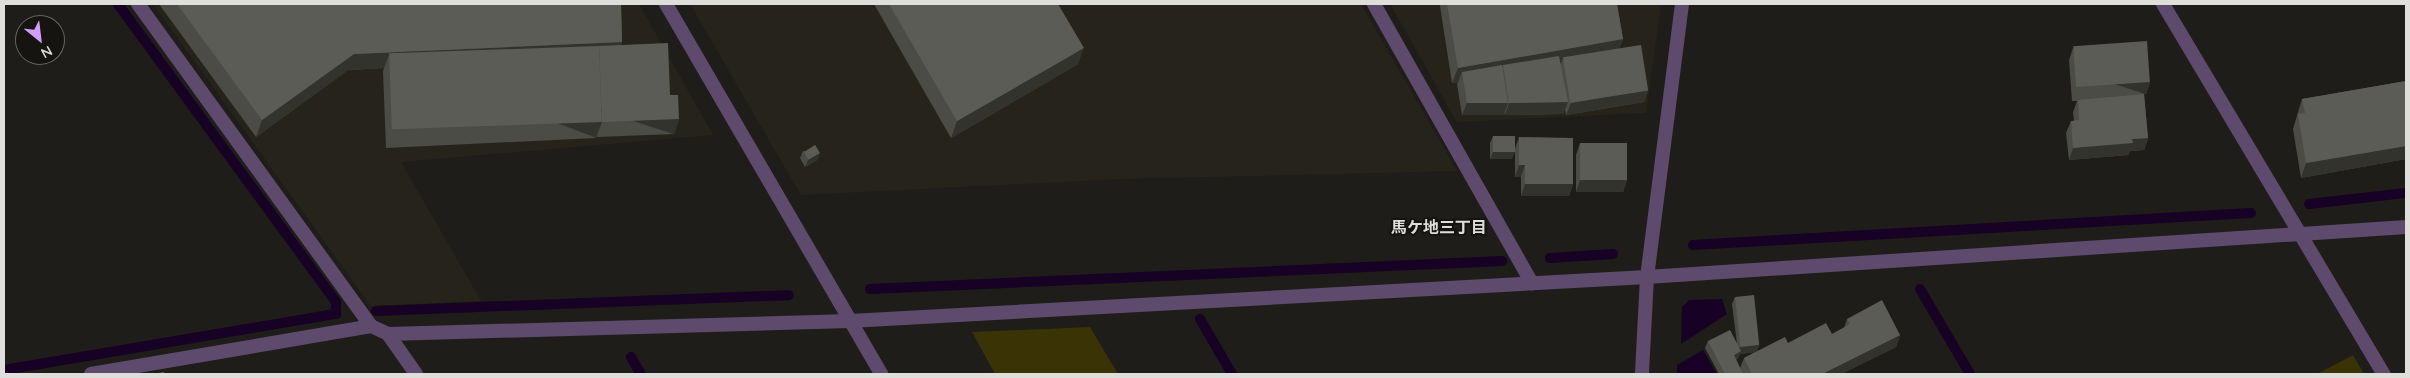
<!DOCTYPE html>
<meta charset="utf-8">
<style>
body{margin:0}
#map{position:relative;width:2410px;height:378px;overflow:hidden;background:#1e1d19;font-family:Quicksand,"Noto Sans JP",sans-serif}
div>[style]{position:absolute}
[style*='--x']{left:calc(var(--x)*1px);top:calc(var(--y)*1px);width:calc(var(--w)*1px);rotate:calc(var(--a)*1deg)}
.built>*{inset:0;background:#26241a}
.green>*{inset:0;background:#3a3306}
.water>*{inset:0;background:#170124}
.stream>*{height:10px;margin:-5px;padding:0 5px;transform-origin:5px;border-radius:5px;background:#170124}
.minor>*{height:14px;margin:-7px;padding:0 7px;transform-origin:7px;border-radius:7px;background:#5e4a6d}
.tertiary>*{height:14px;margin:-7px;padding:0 7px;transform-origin:7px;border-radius:7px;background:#5e4a6d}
.wall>*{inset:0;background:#4c4c47}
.shaded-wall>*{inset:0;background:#33332e;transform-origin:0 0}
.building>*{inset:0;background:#5c5c57;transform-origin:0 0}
span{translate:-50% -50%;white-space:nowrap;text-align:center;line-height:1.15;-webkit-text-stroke:4px #151410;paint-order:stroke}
.neighbourhood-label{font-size:16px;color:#dededb;font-weight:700}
.frame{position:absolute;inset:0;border:5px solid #dededb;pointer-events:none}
.north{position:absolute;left:15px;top:15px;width:50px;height:50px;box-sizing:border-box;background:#151410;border:1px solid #656561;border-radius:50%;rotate:151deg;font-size:14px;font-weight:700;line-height:20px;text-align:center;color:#dededb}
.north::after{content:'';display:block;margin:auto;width:18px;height:22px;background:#d49cfb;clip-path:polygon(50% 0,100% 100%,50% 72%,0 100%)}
</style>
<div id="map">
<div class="built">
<i style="clip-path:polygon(153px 4px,639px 4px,713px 135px,401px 162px,481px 301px,371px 306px)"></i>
<i style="clip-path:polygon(690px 4px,1361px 4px,1457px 171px,1120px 179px,801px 195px)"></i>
<i style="clip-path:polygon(1390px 4px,1661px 4px,1646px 113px,1457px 122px)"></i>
</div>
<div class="green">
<i style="clip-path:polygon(1090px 327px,1118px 374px,995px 374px,972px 332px)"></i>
<i style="clip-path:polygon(2353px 355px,2364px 374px,2317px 374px)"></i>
</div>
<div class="water">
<i style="clip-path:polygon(1722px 299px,1727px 314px,1681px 344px,1682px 307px,1689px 300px)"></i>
<i style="clip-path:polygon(1703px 350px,1717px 374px,1677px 374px,1677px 365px)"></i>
</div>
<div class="stream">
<i style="--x:2309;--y:204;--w:98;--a:-6.5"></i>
<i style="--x:1693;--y:245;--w:559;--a:-3.28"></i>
<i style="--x:1550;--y:258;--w:63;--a:-3.6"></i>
<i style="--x:870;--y:289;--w:633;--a:-2.54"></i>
<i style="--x:1920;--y:289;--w:99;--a:59.5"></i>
<i style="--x:376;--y:311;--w:413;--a:-2.2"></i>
<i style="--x:1200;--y:319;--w:64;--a:59.8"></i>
<i style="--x:631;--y:357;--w:20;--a:60"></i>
<i style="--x:4;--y:370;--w:337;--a:-9.6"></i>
<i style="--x:336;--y:314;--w:12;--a:-90"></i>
<i style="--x:336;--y:302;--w:369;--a:-126.2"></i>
</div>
<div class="minor">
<i style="--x:138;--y:4;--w:397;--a:54.1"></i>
<i style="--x:371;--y:326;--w:19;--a:25"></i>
<i style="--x:388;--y:334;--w:462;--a:-1.6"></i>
<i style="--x:850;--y:321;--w:798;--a:-3.16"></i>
<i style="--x:1647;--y:277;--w:97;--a:93"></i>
<i style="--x:666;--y:4;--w:428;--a:59.8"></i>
<i style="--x:1374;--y:4;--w:321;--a:60.5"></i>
<i style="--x:2163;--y:4;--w:431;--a:59.2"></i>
<i style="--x:388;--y:334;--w:49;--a:55"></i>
<i style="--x:91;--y:374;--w:284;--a:-9.7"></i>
</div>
<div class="tertiary">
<i style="--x:1682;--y:4;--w:275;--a:97.3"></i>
<i style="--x:1647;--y:277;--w:761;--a:-3.77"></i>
</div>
<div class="wall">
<i style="clip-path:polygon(159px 4px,621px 4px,622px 42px,621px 45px,670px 95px,679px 119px,674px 134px,597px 137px,597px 135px,596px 138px,386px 148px,383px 71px,384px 68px,348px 70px,256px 137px)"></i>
<i style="clip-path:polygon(874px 4px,1058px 4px,1078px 64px,951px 138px)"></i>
<i style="clip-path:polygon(1440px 4px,1617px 4px,1623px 39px,1619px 49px,1648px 90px,1644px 102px,1566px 115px,1565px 109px,1563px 114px,1505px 115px,1505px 113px,1504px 115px,1462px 115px,1457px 84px,1458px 82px,1452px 83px,1440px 6px)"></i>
<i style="clip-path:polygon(2073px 48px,2150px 82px,2146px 94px,2144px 94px,2148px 138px,2144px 150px,2130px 151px,2128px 155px,2069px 160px,2066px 133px,2071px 121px,2074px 121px,2073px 112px,2077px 101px,2072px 101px,2069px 60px)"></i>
<i style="clip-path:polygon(2406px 81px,2406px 159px,2301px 178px,2293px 129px,2302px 99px)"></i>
<i style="clip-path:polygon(1493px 136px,1512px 159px,1490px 159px,1490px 143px)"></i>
<i style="clip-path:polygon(1519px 137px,1573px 184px,1569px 196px,1521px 196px,1521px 177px,1515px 177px,1515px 149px)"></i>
<i style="clip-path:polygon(1580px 143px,1627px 180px,1623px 192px,1576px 192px,1576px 155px)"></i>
<i style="clip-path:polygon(803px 151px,820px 153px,817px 160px,805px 167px,800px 158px)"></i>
<i style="clip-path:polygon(evenodd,1735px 297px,1759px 345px,1757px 351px,1788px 343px,1832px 334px,1844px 328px,1847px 319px,1900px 335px,1896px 347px,1841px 374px,1719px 374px,1705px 348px,1708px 341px,1737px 344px,1732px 304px,1735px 297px,1755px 352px,1744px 358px,1740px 368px,1736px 360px,1738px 358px,1740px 354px,1755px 352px)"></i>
</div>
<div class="shaded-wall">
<i style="clip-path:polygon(1623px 39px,1617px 54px,1563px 58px,1561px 64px,1503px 65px,1500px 75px,1462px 72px,1458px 82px,1452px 83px,1458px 68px)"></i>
<i style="clip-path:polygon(622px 42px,617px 58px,389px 55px,384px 68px,348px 70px,256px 137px,262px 120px,354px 54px)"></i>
<i style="clip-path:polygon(1084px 48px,1078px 64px,951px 138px,957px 121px)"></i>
<i style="left:2150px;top:82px;width:13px;height:74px;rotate:108deg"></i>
<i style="clip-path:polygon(1648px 90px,1644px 102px,1566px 115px,1571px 103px)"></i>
<i style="clip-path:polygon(1568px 102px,1563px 114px,1505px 115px,1509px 103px)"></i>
<i style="clip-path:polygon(1467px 103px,1508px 103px,1504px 115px,1462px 115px)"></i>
<i style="left:679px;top:119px;width:16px;height:77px;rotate:108deg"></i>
<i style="left:602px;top:122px;width:17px;height:210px;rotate:111deg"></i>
<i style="clip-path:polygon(2148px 138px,2144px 150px,2130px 151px,2128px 155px,2069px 160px,2073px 148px,2132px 139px)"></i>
<i style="clip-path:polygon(2406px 146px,2406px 159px,2301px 178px,2306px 163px)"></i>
<i style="clip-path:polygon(1493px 152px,1515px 152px,1512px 159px,1490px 159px)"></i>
<i style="clip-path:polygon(820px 153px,817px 160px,805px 167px,808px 160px)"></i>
<i style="clip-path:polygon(1519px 165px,1525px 165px,1521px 177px,1515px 177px)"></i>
<i style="clip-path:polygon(1580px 180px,1627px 180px,1623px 192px,1576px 192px)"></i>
<i style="clip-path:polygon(1525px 184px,1573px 184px,1569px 196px,1521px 196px)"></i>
<i style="clip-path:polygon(1900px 335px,1896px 347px,1841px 374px,1822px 374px)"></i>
<i style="clip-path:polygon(1759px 345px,1757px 352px,1740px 354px,1738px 358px,1731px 362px,1734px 355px,1738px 353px,1740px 347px)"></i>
</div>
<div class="building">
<i style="clip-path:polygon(177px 4px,621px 4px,622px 42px,354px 54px,262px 120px)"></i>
<i style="clip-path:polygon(889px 4px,1058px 4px,1084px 48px,957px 121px)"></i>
<i style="clip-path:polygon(1447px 4px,1617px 4px,1623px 39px,1458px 68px)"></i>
<i style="left:2147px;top:41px;width:41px;height:74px;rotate:86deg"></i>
<i style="clip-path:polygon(668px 43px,670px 95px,678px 95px,679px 119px,602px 122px,599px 46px)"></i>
<i style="left:1641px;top:45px;width:46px;height:79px;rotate:81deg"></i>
<i style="left:599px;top:46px;width:76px;height:210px;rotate:88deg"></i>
<i style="clip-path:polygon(1559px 56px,1568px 102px,1509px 103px,1503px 65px)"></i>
<i style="clip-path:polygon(1502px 65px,1508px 103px,1467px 103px,1462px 72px)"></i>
<i style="clip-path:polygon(2406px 81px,2406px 146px,2306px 163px,2298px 114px,2305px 113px,2302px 99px)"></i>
<i style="clip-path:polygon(2144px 94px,2148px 138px,2132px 139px,2133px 143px,2073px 148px,2071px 121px,2079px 120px,2078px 100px)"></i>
<i style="left:1493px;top:136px;width:22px;height:16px"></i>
<i style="clip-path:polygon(1519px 137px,1573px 138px,1573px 184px,1525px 184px,1525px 165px,1519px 165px)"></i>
<i style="left:1580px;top:143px;width:47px;height:37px"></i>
<i style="left:815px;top:145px;width:9px;height:13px;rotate:58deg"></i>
<i style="left:1754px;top:295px;width:50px;height:19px;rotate:84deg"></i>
<i style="clip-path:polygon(1882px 300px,1900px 335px,1822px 374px,1752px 374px,1744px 358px,1785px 337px,1788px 343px,1826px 323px,1832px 334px,1850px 324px,1847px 319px)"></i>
<i style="clip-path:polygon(1730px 330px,1741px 351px,1734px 355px,1743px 374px,1725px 374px,1708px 341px)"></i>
<i style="clip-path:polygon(164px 372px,164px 374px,152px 374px)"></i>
</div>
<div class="neighbourhood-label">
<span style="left:1439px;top:227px">馬ケ地三丁目</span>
</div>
<div class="frame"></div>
<div class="north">N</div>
</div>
